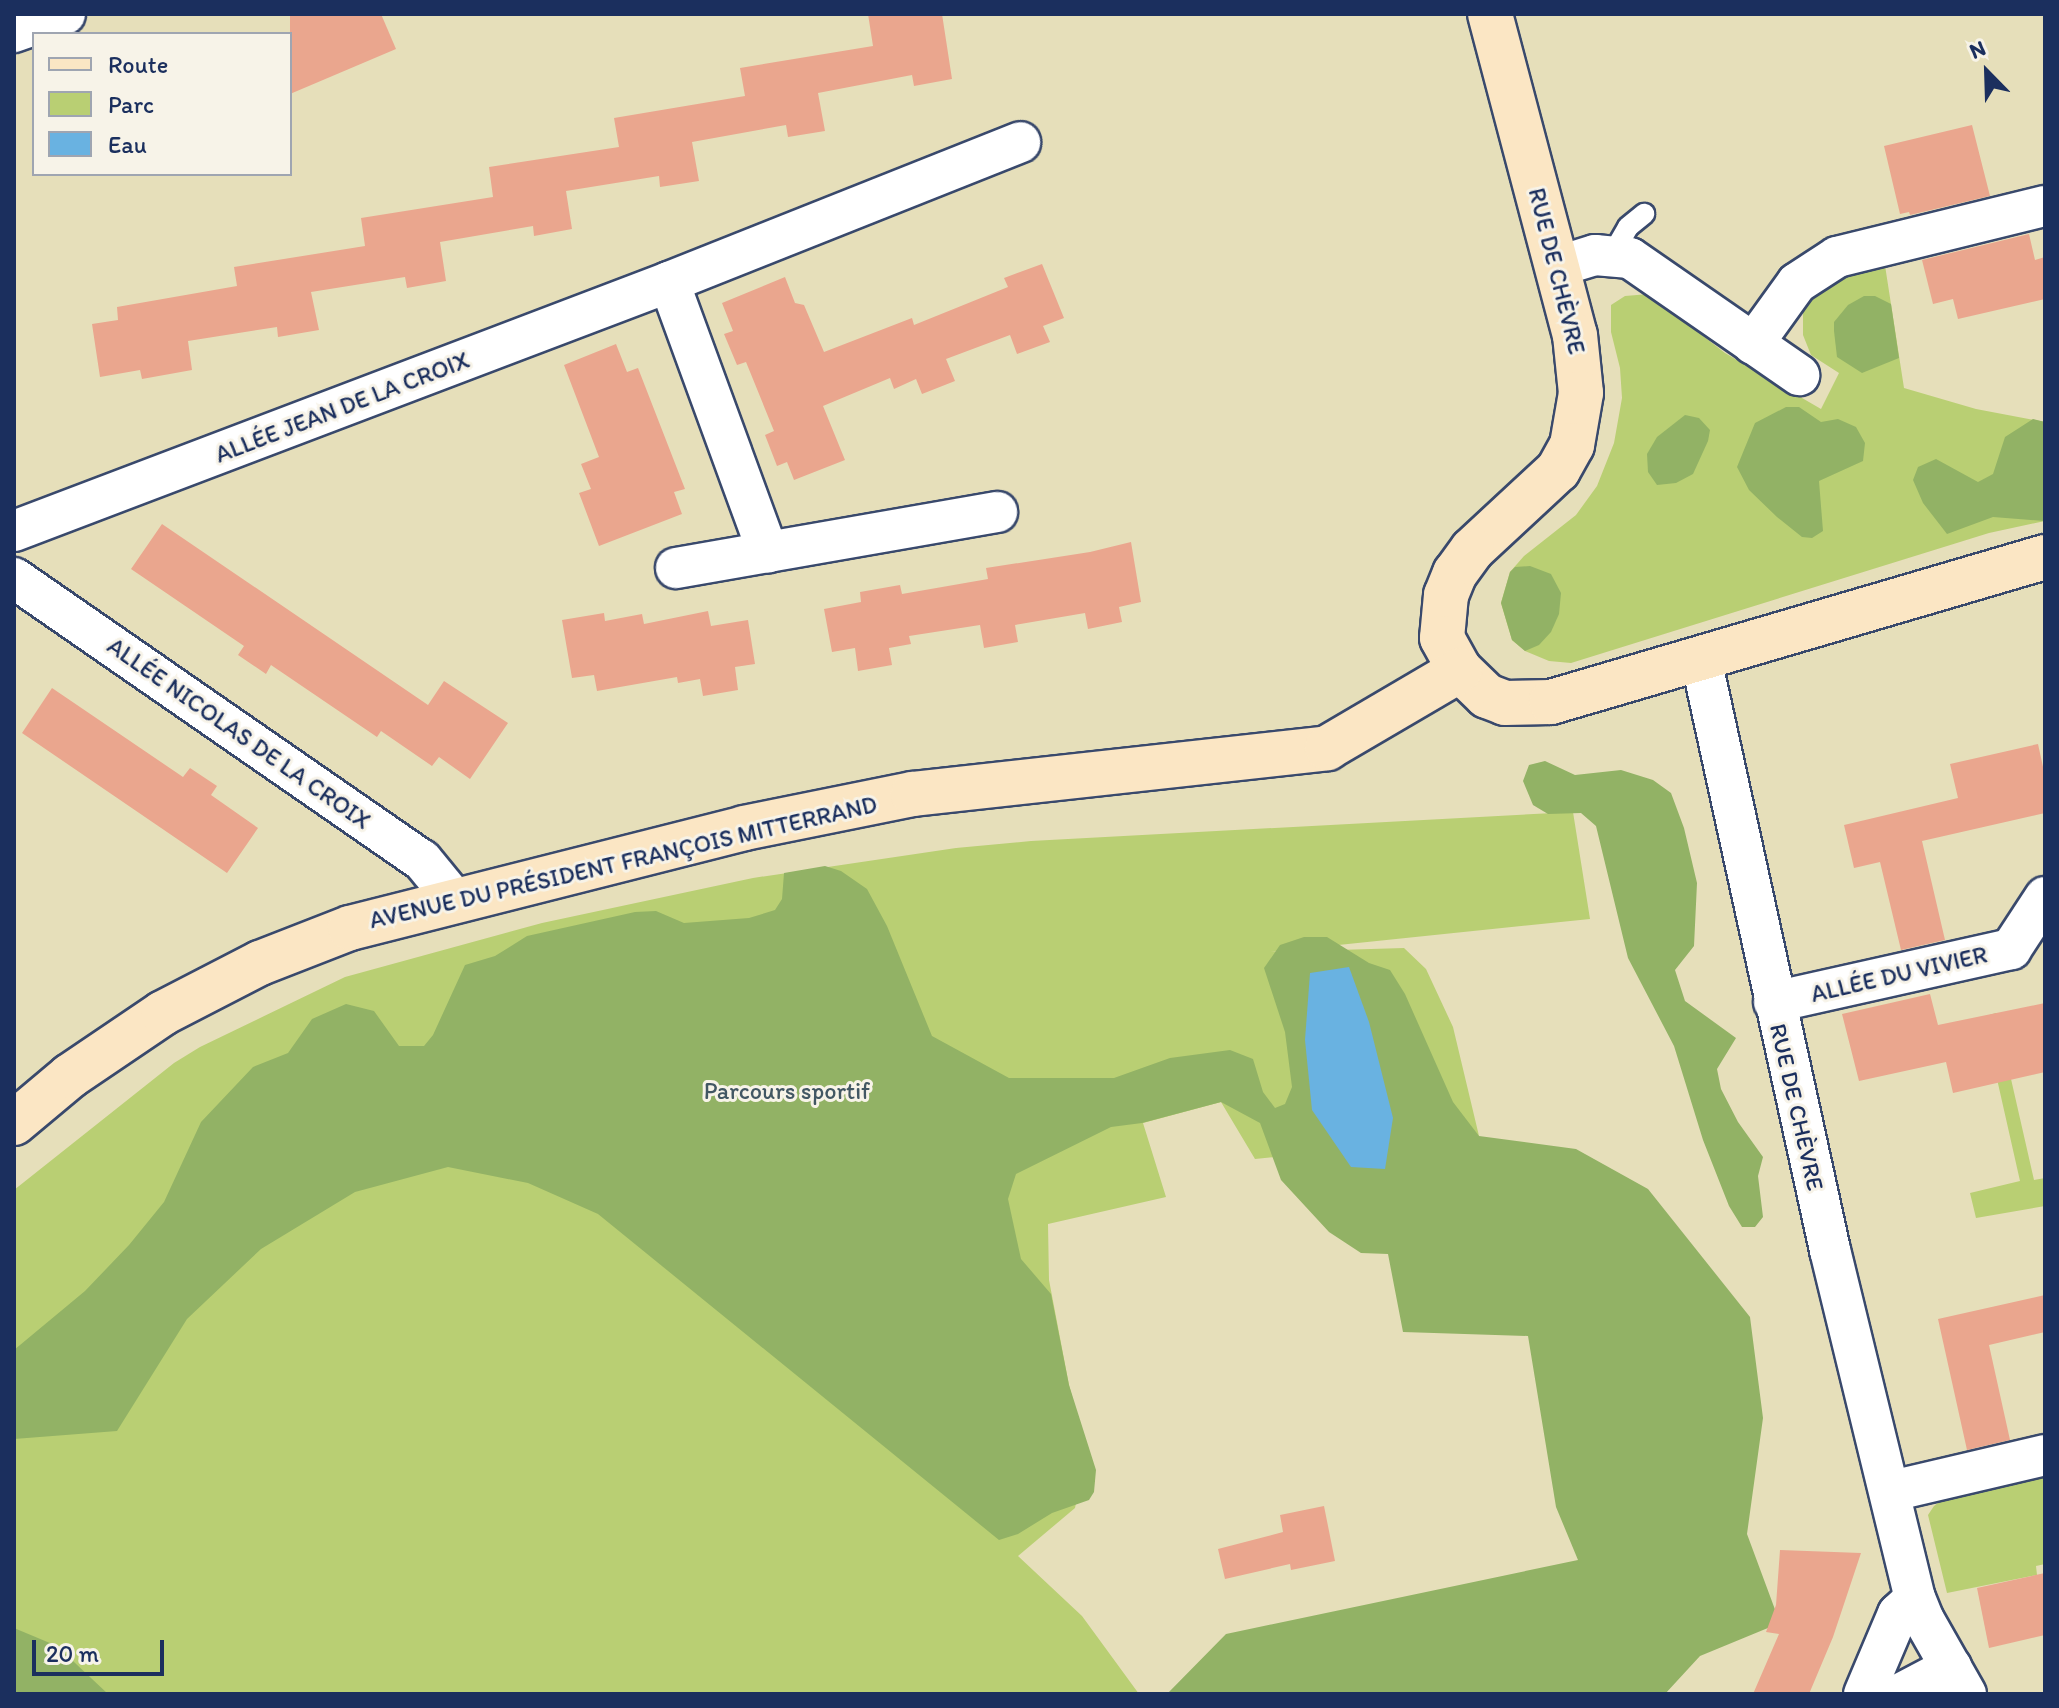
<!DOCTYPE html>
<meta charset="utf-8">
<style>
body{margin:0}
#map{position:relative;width:2059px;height:1708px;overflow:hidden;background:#e6dfba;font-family:Itim,sans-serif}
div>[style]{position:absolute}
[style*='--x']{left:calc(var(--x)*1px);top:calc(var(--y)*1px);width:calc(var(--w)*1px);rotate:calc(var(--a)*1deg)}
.green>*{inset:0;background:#b9cf73}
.forest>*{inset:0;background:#92b265}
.water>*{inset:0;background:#69b2e1}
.building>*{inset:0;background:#eaa68e}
.roads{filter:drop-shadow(2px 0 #39496c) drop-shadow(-2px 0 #39496c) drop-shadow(0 2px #39496c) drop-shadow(0 -2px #39496c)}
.lane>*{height:20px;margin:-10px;padding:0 10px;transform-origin:10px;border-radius:10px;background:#fff}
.street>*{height:40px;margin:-20px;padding:0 20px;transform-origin:20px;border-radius:20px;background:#fff}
.secondary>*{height:44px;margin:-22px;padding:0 22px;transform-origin:22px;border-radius:22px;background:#fbe6c4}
span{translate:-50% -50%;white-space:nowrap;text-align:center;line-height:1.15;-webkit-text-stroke:6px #f7f3e8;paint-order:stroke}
.street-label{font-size:24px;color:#1b2f5e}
.park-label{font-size:24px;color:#425763}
.frame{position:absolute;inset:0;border:16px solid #1b2f5e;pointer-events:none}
.legend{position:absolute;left:32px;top:32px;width:260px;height:144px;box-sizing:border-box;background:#f7f3e8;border:2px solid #9fa5b1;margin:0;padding:10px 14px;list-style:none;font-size:24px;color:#1b2f5e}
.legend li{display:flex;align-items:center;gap:16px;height:40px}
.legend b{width:40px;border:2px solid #9fa5b1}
.north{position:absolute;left:1947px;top:32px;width:80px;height:80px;-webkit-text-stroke:6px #f7f3e8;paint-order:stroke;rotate:337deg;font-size:22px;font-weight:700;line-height:32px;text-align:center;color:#1b2f5e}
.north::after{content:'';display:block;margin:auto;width:28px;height:36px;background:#1b2f5e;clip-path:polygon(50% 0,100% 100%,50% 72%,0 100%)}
.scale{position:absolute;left:32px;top:1640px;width:132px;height:36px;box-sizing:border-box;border:4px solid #1b2f5e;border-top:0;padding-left:10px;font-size:24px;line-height:28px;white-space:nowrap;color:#1b2f5e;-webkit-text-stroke:6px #f7f3e8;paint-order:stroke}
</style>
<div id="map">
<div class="green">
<i style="clip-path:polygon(1884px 259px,1904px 388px,1976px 409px,2045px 422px,2045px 521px,1989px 533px,1571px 663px,1549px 661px,1525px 651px,1512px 640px,1501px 603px,1510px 572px,1524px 556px,1576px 515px,1597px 486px,1614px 443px,1622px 398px,1620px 368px,1611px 332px,1611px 305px,1625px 296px,1649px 294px,1725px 353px,1821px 409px,1839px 373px,1811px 355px,1803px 335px,1803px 301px,1816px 283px)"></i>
<i style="clip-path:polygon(1573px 812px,1590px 919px,1271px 952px,1404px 948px,1426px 969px,1453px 1027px,1479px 1136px,1255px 1159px,1221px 1102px,1143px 1123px,1166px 1197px,1048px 1224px,1049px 1280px,1069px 1385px,1087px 1451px,1075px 1508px,1018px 1556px,1082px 1616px,1139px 1694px,14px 1694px,14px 1190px,174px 1063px,200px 1047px,345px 977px,542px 923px,753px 878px,956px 848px,1031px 841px)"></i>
<i style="clip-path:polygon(1996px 1013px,2034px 1180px,2045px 1178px,2045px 1206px,1976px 1218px,1970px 1193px,2020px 1181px,1983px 1017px)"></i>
<i style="clip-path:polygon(2045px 1476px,2045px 1564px,2036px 1566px,2037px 1575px,1947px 1593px,1928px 1515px,1934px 1506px,1946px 1497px)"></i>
</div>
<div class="forest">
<i style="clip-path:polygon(1864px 296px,1875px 296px,1891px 304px,1899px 358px,1862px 373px,1837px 357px,1834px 331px,1834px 322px,1848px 305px)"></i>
<i style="clip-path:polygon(1786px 407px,1799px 407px,1821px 422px,1838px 419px,1856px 427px,1865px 443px,1863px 461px,1819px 481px,1823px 531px,1812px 538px,1802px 537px,1777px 517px,1749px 490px,1737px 467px,1755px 423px)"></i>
<i style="clip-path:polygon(1685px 415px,1699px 418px,1710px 430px,1708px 441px,1693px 474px,1676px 483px,1657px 485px,1648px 472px,1647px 454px,1657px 437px)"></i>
<i style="clip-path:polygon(2033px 419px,2045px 422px,2045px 521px,1993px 517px,1947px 534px,1923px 503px,1913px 480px,1918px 467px,1936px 459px,1978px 482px,1993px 474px,2005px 437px)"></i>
<i style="clip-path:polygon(1530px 566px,1551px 574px,1561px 593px,1559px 614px,1551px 632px,1539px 645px,1525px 651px,1512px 640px,1501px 603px,1510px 572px,1515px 567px)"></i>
<i style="clip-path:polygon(1545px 761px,1575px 775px,1621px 770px,1653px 780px,1671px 793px,1684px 828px,1697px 883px,1694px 946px,1675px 970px,1685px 1001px,1736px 1038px,1717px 1069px,1721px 1089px,1738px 1122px,1763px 1157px,1758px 1176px,1763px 1217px,1755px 1227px,1742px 1227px,1729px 1206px,1703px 1140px,1674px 1046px,1628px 958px,1596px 826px,1581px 813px,1548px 814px,1533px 805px,1523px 781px,1529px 765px)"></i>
<i style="clip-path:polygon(825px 866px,841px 871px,867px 889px,887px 926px,932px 1036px,1009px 1078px,1114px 1078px,1170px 1058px,1230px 1050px,1253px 1059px,1263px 1092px,1275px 1108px,1285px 1104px,1292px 1087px,1285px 1032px,1264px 968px,1280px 945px,1304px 937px,1327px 937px,1369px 963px,1390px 970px,1405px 994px,1453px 1102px,1479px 1136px,1576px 1149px,1648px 1189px,1750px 1317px,1763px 1418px,1747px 1534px,1780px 1623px,1700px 1656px,1665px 1694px,1167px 1694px,1226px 1634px,1578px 1560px,1556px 1507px,1528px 1336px,1403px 1332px,1388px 1254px,1361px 1253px,1329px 1232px,1281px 1180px,1260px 1123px,1221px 1102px,1142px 1123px,1111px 1127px,1016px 1174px,1008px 1199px,1021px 1259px,1051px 1294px,1069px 1385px,1096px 1470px,1094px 1492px,1089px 1500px,1052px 1513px,1018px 1534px,999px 1540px,598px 1214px,528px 1183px,448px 1167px,355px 1192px,261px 1249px,187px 1319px,117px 1431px,14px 1439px,14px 1350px,85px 1291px,129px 1245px,164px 1202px,201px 1122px,253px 1067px,288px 1053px,312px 1019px,346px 1004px,374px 1011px,399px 1046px,424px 1046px,433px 1035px,465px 965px,495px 956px,527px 936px,635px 912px,656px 911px,684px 923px,749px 918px,775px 910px,782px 899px,784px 873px)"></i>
<i style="clip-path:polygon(14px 1628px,57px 1646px,108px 1694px,14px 1694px)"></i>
</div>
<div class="water">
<i style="clip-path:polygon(1349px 967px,1369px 1022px,1393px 1118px,1385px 1169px,1351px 1167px,1312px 1110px,1305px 1040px,1310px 973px)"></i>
</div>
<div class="building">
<i style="clip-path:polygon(290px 14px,381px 14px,396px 49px,290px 94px)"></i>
<i style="clip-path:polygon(868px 14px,942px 14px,952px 79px,914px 86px,912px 75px,818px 93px,825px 131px,788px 137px,786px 125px,692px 142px,699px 181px,660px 187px,659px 176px,566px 191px,572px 229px,534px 236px,533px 226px,440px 242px,446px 281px,407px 288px,405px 277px,311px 292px,319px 330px,278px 337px,277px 327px,188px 341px,192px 370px,142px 379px,140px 370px,100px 377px,92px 324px,118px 320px,117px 307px,237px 286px,234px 267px,365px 246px,361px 218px,493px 197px,489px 167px,619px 147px,614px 118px,745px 96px,740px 68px,873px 46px)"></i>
<i style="clip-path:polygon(1972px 125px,1990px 196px,1910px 215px,1909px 212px,1900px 214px,1884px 146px)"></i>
<i style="clip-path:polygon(2029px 234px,2035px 260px,2045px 257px,2045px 299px,1958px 319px,1953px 299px,1933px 304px,1922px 260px)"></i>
<i style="clip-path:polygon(1042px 264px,1064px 318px,1043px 326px,1050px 342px,1017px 354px,1010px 335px,946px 359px,955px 381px,922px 394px,916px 379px,894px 389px,890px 378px,823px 406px,845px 460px,794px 480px,787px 462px,777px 466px,765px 435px,774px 431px,746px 362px,737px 365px,724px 334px,733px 331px,722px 303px,785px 277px,795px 303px,804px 305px,824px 352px,912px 318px,914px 325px,1008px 287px,1004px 278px)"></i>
<i style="clip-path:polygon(616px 344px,627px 372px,638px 368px,685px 489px,674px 492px,682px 514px,599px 546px,579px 493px,591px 489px,581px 464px,599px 457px,564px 365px)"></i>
<i style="clip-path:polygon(162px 524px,428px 705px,444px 681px,508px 723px,470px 779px,439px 757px,432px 766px,381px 731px,377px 737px,271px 665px,266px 674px,238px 655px,244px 646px,131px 569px)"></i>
<i style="clip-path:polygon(1131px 542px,1141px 602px,1119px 607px,1122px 622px,1088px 629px,1085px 613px,1015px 625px,1018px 642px,984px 648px,980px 625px,909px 636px,911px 644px,889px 648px,892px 665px,858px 671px,855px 648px,832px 652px,824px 609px,861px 602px,860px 592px,900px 585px,902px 594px,988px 579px,986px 568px,1090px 552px)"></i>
<i style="clip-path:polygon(708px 611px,711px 626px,748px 620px,755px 664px,735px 667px,738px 690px,703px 696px,700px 679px,678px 683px,677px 677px,597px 691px,594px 675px,572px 678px,562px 620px,604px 613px,605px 621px,642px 614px,644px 624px)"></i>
<i style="clip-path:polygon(52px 688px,183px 777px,190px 768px,217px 786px,211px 795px,258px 828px,227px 873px,22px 733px)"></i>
<i style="clip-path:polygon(2038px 744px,2045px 776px,2045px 813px,1922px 841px,1945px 940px,1901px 950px,1880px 862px,1854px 868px,1844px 825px,1958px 798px,1950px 764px)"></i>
<i style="clip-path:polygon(1930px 994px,1938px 1025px,2045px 1003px,2045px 1072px,1953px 1093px,1946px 1062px,1859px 1081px,1842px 1014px)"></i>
<i style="clip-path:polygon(2045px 1295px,2045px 1332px,1989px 1345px,2010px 1440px,1967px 1450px,1938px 1319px)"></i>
<i style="clip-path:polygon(1324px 1506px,1335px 1561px,1291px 1570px,1290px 1564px,1225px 1579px,1218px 1549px,1283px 1532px,1280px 1515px)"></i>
<i style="clip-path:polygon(1780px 1550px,1861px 1553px,1833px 1637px,1809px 1694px,1753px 1694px,1779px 1634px,1766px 1632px,1776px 1605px)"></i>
<i style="clip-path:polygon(2045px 1573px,2045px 1635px,1989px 1648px,1977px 1588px)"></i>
</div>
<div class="roads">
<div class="lane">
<i style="--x:1612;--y:255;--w:32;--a:-60"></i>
<i style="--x:1628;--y:227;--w:21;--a:-39"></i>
</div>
<div class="street">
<i style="--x:14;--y:32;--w:54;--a:-19.4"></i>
<i style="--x:1556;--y:267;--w:41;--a:-17.1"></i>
<i style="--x:1595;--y:255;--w:35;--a:5"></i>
<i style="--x:1630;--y:258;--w:206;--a:34.7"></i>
<i style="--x:669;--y:282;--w:288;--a:69.9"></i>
<i style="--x:1753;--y:344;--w:75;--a:-54.2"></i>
<i style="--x:1797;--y:283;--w:48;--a:-33"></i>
<i style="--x:1837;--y:257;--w:214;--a:-13.8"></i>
<i style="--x:14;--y:531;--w:701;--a:-20.81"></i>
<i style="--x:669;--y:282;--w:378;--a:-21.7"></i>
<i style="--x:676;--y:568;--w:326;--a:-9.9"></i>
<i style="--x:14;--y:578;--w:496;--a:34.7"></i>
<i style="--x:422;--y:860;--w:50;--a:50.6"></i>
<i style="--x:1701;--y:659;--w:605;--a:77.69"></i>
<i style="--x:1830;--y:1250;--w:358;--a:76.3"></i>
<i style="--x:1915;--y:1598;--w:24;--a:68"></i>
<i style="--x:1924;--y:1620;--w:85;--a:60.4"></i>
<i style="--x:1774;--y:1002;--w:243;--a:-12.6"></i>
<i style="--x:2011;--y:949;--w:62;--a:-56.8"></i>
<i style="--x:1892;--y:1491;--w:157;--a:-13.2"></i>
<i style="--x:1864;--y:1694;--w:87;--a:-67"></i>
<i style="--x:1898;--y:1614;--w:23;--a:-43"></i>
<i style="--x:1900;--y:1694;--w:58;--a:-27.9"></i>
</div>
<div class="secondary">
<i style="--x:1490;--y:14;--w:332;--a:75.2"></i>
<i style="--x:1575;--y:335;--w:58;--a:84.1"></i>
<i style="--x:1581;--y:393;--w:53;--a:99.8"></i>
<i style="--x:1572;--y:445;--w:29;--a:119"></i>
<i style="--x:1558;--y:470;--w:117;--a:137.1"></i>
<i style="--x:1472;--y:550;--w:29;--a:126"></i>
<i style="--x:1455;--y:573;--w:24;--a:112"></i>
<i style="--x:1446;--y:595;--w:43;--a:95.3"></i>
<i style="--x:1442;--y:638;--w:37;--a:61"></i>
<i style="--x:1460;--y:670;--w:37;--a:44"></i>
<i style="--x:1487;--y:696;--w:19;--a:21"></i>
<i style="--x:1505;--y:703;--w:46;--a:-1.2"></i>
<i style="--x:1551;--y:702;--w:515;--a:-16.36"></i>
<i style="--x:14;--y:1123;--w:73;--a:-40"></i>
<i style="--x:70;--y:1076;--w:112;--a:-34.1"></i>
<i style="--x:163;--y:1013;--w:109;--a:-27.3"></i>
<i style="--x:260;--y:963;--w:97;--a:-21.3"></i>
<i style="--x:350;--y:928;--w:406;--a:-14.2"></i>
<i style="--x:744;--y:828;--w:172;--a:-11.4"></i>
<i style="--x:913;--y:794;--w:417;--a:-6.3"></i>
<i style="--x:1327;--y:748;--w:154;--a:-30.4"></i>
</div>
</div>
<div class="street-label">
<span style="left:1557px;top:271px;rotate:76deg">RUE DE CHÈVRE</span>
<span style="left:342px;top:407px;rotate:-21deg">ALLÉE JEAN DE LA CROIX</span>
<span style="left:239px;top:733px;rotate:35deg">ALLÉE NICOLAS DE LA CROIX</span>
<span style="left:623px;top:862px;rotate:-13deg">AVENUE DU PRÉSIDENT FRANÇOIS MITTERRAND</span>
<span style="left:1899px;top:974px;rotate:-13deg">ALLÉE DU VIVIER</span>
<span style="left:1797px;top:1107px;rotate:77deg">RUE DE CHÈVRE</span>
</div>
<div class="park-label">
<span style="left:787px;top:1091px">Parcours sportif</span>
</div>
<div class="frame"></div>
<ul class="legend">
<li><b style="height:10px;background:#fbe6c4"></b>Route</li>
<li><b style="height:22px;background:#b9cf73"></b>Parc</li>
<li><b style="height:22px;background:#69b2e1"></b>Eau</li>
</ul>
<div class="north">N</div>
<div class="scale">20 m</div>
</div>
